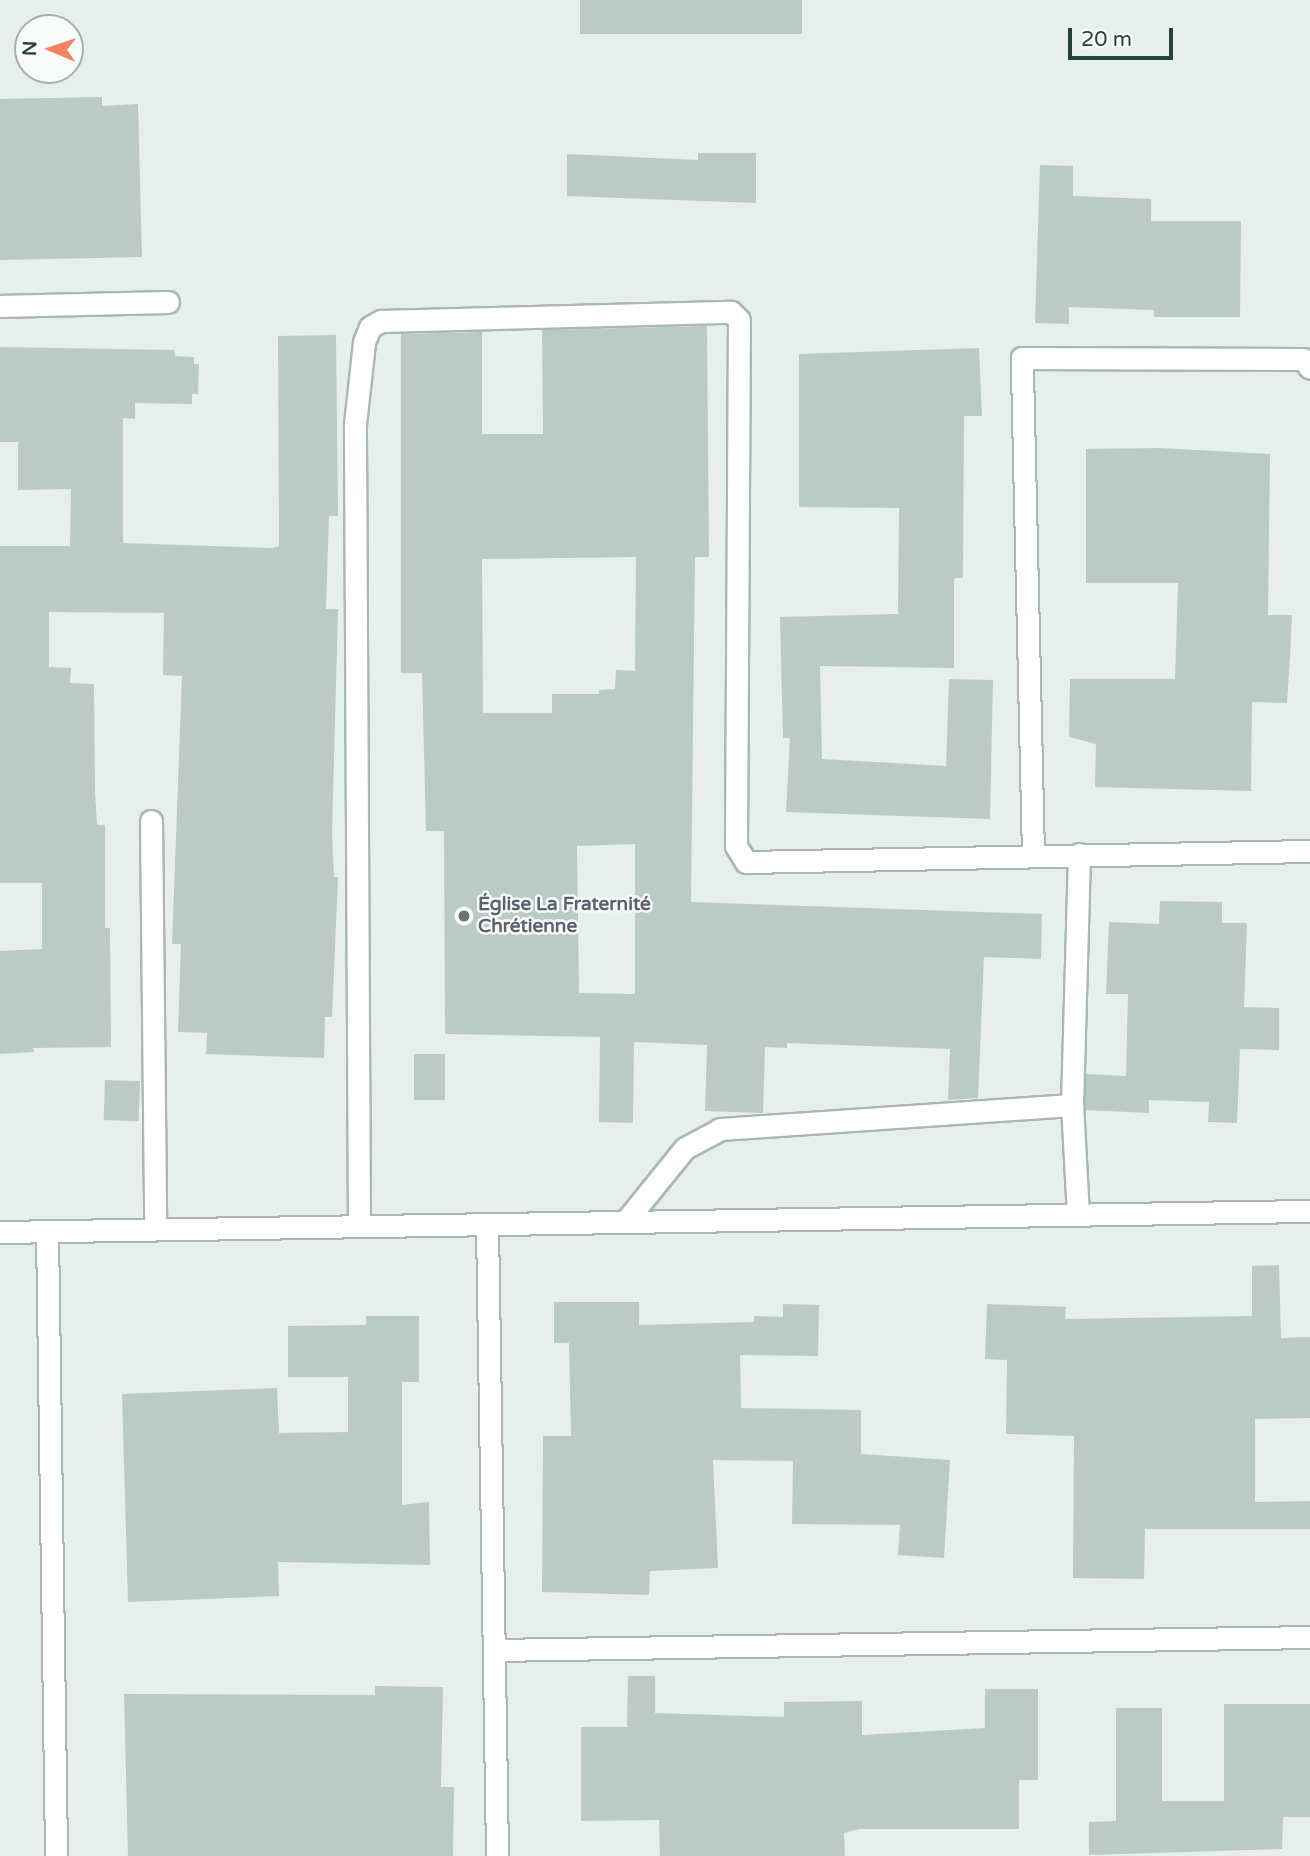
<!DOCTYPE html>
<meta charset="utf-8">
<style>
body{margin:0}
#map{position:relative;width:1310px;height:1856px;overflow:hidden;background:#e6efeb;font-family:"Varela Round",sans-serif}
div>[style]{position:absolute}
[style*='--x']{left:calc(var(--x)*1px);top:calc(var(--y)*1px);width:calc(var(--w)*1px);rotate:calc(var(--a)*1deg)}
.building>*{inset:0;background:#bbcac4;transform-origin:0 0}
.roads{filter:drop-shadow(2px 0 #a8b8b2) drop-shadow(-2px 0 #a8b8b2) drop-shadow(0 2px #a8b8b2) drop-shadow(0 -2px #a8b8b2)}
.minor>*{height:21px;margin:-10.5px;padding:0 10.5px;transform-origin:10.5px;border-radius:10.5px;background:#fff}
.dots>*{width:19px;height:19px;translate:-50% -50%;box-sizing:border-box;border:4px solid #f7fbf9;border-radius:50%}
span{translate:-50% -50%;white-space:nowrap;text-align:center;line-height:1.15;-webkit-text-stroke:5px #f7fbf9;paint-order:stroke}
.worship-label{font-size:19px;color:#5b616d;font-weight:700}
.left{translate:0 -50%;text-align:left}
.north{position:absolute;left:14px;top:14px;width:70px;height:70px;box-sizing:border-box;background:#f7fbf9;border:2px solid #a3b1ad;border-radius:50%;rotate:272deg;font-size:19px;font-weight:700;line-height:28px;text-align:center;color:#24423a}
.north::after{content:'';display:block;margin:auto;width:24px;height:32px;background:#f4845f;clip-path:polygon(50% 0,100% 100%,50% 72%,0 100%)}
.scale{position:absolute;left:1068px;top:28px;width:105px;height:32px;box-sizing:border-box;border:4px solid #24423a;border-top:0;padding-left:9px;font-size:21px;line-height:24px;white-space:nowrap;color:#24423a;-webkit-text-stroke:5px #f7fbf9;paint-order:stroke}
</style>
<div id="map">
<div class="building">
<i style="left:580px;top:0;width:222px;height:34px"></i>
<i style="clip-path:polygon(102px 97px,102px 106px,138px 104px,142px 257px,0 260px,0 99px)"></i>
<i style="clip-path:polygon(698px 153px,756px 153px,756px 203px,567px 196px,567px 154px,698px 160px)"></i>
<i style="clip-path:polygon(1040px 165px,1073px 166px,1073px 196px,1151px 199px,1151px 221px,1241px 221px,1240px 317px,1154px 317px,1154px 310px,1069px 307px,1069px 324px,1035px 323px)"></i>
<i style="clip-path:polygon(evenodd,707px 326px,709px 557px,695px 557px,691px 902px,1042px 914px,1041px 959px,984px 957px,978px 1098px,948px 1100px,950px 1049px,787px 1043px,787px 1048px,765px 1047px,763px 1113px,705px 1111px,707px 1045px,634px 1042px,633px 1123px,599px 1122px,600px 1037px,445px 1034px,444px 831px,426px 831px,422px 673px,401px 673px,401px 334px,482px 332px,482px 434px,543px 434px,542px 330px,707px 326px,636px 557px,635px 671px,616px 670px,615px 689px,599px 690px,599px 694px,552px 694px,552px 713px,483px 713px,482px 559px,636px 557px,707px 326px,635px 844px,635px 994px,579px 993px,577px 846px,635px 844px)"></i>
<i style="clip-path:polygon(336px 335px,338px 516px,329px 516px,326px 609px,338px 609px,332px 834px,334px 877px,338px 877px,332px 1017px,325px 1017px,324px 1058px,206px 1054px,207px 1033px,178px 1032px,181px 944px,172px 944px,182px 676px,163px 675px,164px 613px,49px 612px,49px 667px,71px 668px,70px 683px,94px 684px,95px 792px,97px 825px,105px 825px,105px 928px,110px 928px,111px 1047px,33px 1048px,34px 1052px,0 1054px,0 951px,42px 949px,42px 883px,0 883px,0 546px,70px 546px,71px 489px,18px 490px,18px 442px,0 442px,0 347px,174px 350px,175px 356px,194px 357px,194px 364px,199px 364px,198px 394px,192px 394px,192px 404px,135px 403px,135px 419px,123px 418px,123px 543px,272px 548px,279px 546px,278px 336px)"></i>
<i style="clip-path:polygon(979px 348px,982px 416px,964px 416px,963px 578px,954px 578px,954px 668px,820px 666px,822px 759px,946px 766px,949px 679px,993px 680px,990px 819px,786px 812px,790px 738px,783px 738px,780px 617px,898px 614px,899px 508px,799px 507px,799px 354px)"></i>
<i style="clip-path:polygon(1159px 448px,1270px 454px,1268px 615px,1292px 615px,1290px 657px,1287px 703px,1252px 702px,1251px 791px,1095px 787px,1096px 744px,1069px 737px,1070px 679px,1175px 679px,1178px 583px,1086px 583px,1086px 449px)"></i>
<i style="clip-path:polygon(1160px 901px,1222px 902px,1222px 923px,1247px 923px,1244px 1007px,1279px 1008px,1279px 1050px,1240px 1049px,1237px 1123px,1208px 1122px,1209px 1102px,1149px 1100px,1149px 1113px,1085px 1110px,1086px 1074px,1126px 1076px,1128px 994px,1106px 994px,1109px 922px,1159px 924px)"></i>
<i style="left:414px;top:1054px;width:31px;height:46px"></i>
<i style="left:105px;top:1080px;width:35px;height:40px;rotate:2deg"></i>
<i style="clip-path:polygon(1279px 1265px,1281px 1338px,1310px 1337px,1310px 1418px,1255px 1419px,1255px 1502px,1310px 1501px,1310px 1529px,1145px 1529px,1144px 1579px,1073px 1578px,1074px 1436px,1006px 1434px,1007px 1360px,985px 1359px,987px 1304px,1066px 1307px,1065px 1319px,1252px 1316px,1252px 1266px)"></i>
<i style="clip-path:polygon(554px 1302px,639px 1302px,639px 1325px,754px 1322px,754px 1316px,783px 1317px,783px 1304px,819px 1305px,818px 1356px,740px 1355px,741px 1408px,861px 1410px,861px 1454px,950px 1460px,944px 1558px,898px 1555px,900px 1525px,792px 1524px,793px 1461px,713px 1460px,718px 1568px,650px 1571px,649px 1595px,542px 1592px,543px 1436px,571px 1436px,569px 1343px,554px 1343px)"></i>
<i style="clip-path:polygon(366px 1316px,419px 1316px,419px 1382px,402px 1382px,402px 1505px,429px 1502px,430px 1565px,278px 1562px,279px 1596px,128px 1602px,122px 1394px,277px 1388px,279px 1433px,348px 1432px,348px 1377px,288px 1377px,288px 1326px,366px 1325px)"></i>
<i style="clip-path:polygon(628px 1676px,655px 1676px,655px 1713px,784px 1717px,784px 1702px,862px 1701px,862px 1735px,985px 1728px,985px 1689px,1038px 1689px,1038px 1780px,1019px 1780px,1019px 1829px,859px 1829px,844px 1833px,845px 1856px,660px 1856px,659px 1820px,581px 1821px,581px 1727px,627px 1727px)"></i>
<i style="clip-path:polygon(375px 1686px,443px 1687px,441px 1787px,454px 1787px,453px 1856px,128px 1856px,124px 1694px,375px 1695px)"></i>
<i style="clip-path:polygon(1224px 1704px,1310px 1704px,1310px 1817px,1283px 1817px,1282px 1849px,1089px 1855px,1089px 1822px,1116px 1821px,1116px 1708px,1162px 1708px,1162px 1801px,1224px 1801px)"></i>
</div>
<div class="roads">
<div class="minor">
<i style="--x:0;--y:306;--w:168;--a:-1.4"></i>
<i style="--x:151;--y:821;--w:406;--a:89.4"></i>
<i style="--x:1033;--y:855;--w:497;--a:-91.3"></i>
<i style="--x:1022;--y:358;--w:281;--a:0.2"></i>
<i style="--x:1303;--y:359;--w:11;--a:52"></i>
<i style="--x:1078;--y:1215;--w:110;--a:-93.1"></i>
<i style="--x:1072;--y:1105;--w:251;--a:-88.4"></i>
<i style="--x:625;--y:1222;--w:95;--a:-51"></i>
<i style="--x:685;--y:1148;--w:40;--a:-28"></i>
<i style="--x:720;--y:1129;--w:353;--a:-3.9"></i>
<i style="--x:487;--y:1224;--w:632;--a:89.09"></i>
<i style="--x:359;--y:1226;--w:802;--a:-90.29"></i>
<i style="--x:355;--y:424;--w:82;--a:-83.7"></i>
<i style="--x:364;--y:342;--w:16;--a:-68"></i>
<i style="--x:370;--y:327;--w:13;--a:-29"></i>
<i style="--x:381;--y:321;--w:350;--a:-1.5"></i>
<i style="--x:731;--y:312;--w:11;--a:45"></i>
<i style="--x:739;--y:320;--w:526;--a:90.33"></i>
<i style="--x:736;--y:846;--w:19;--a:58"></i>
<i style="--x:746;--y:862;--w:564;--a:-1.12"></i>
<i style="--x:47;--y:1231;--w:625;--a:89.17"></i>
<i style="--x:0;--y:1232;--w:1310;--a:-0.92"></i>
<i style="--x:494;--y:1650;--w:816;--a:-0.91"></i>
</div>
</div>
<div class="dots">
<i style="left:464px;top:916px;background:#6b7280"></i>
</div>
<div class="worship-label">
<span class="left" style="left:478px;top:916px">Église La Fraternité<br>Chrétienne</span>
</div>
<div class="north">N</div>
<div class="scale">20 m</div>
</div>
